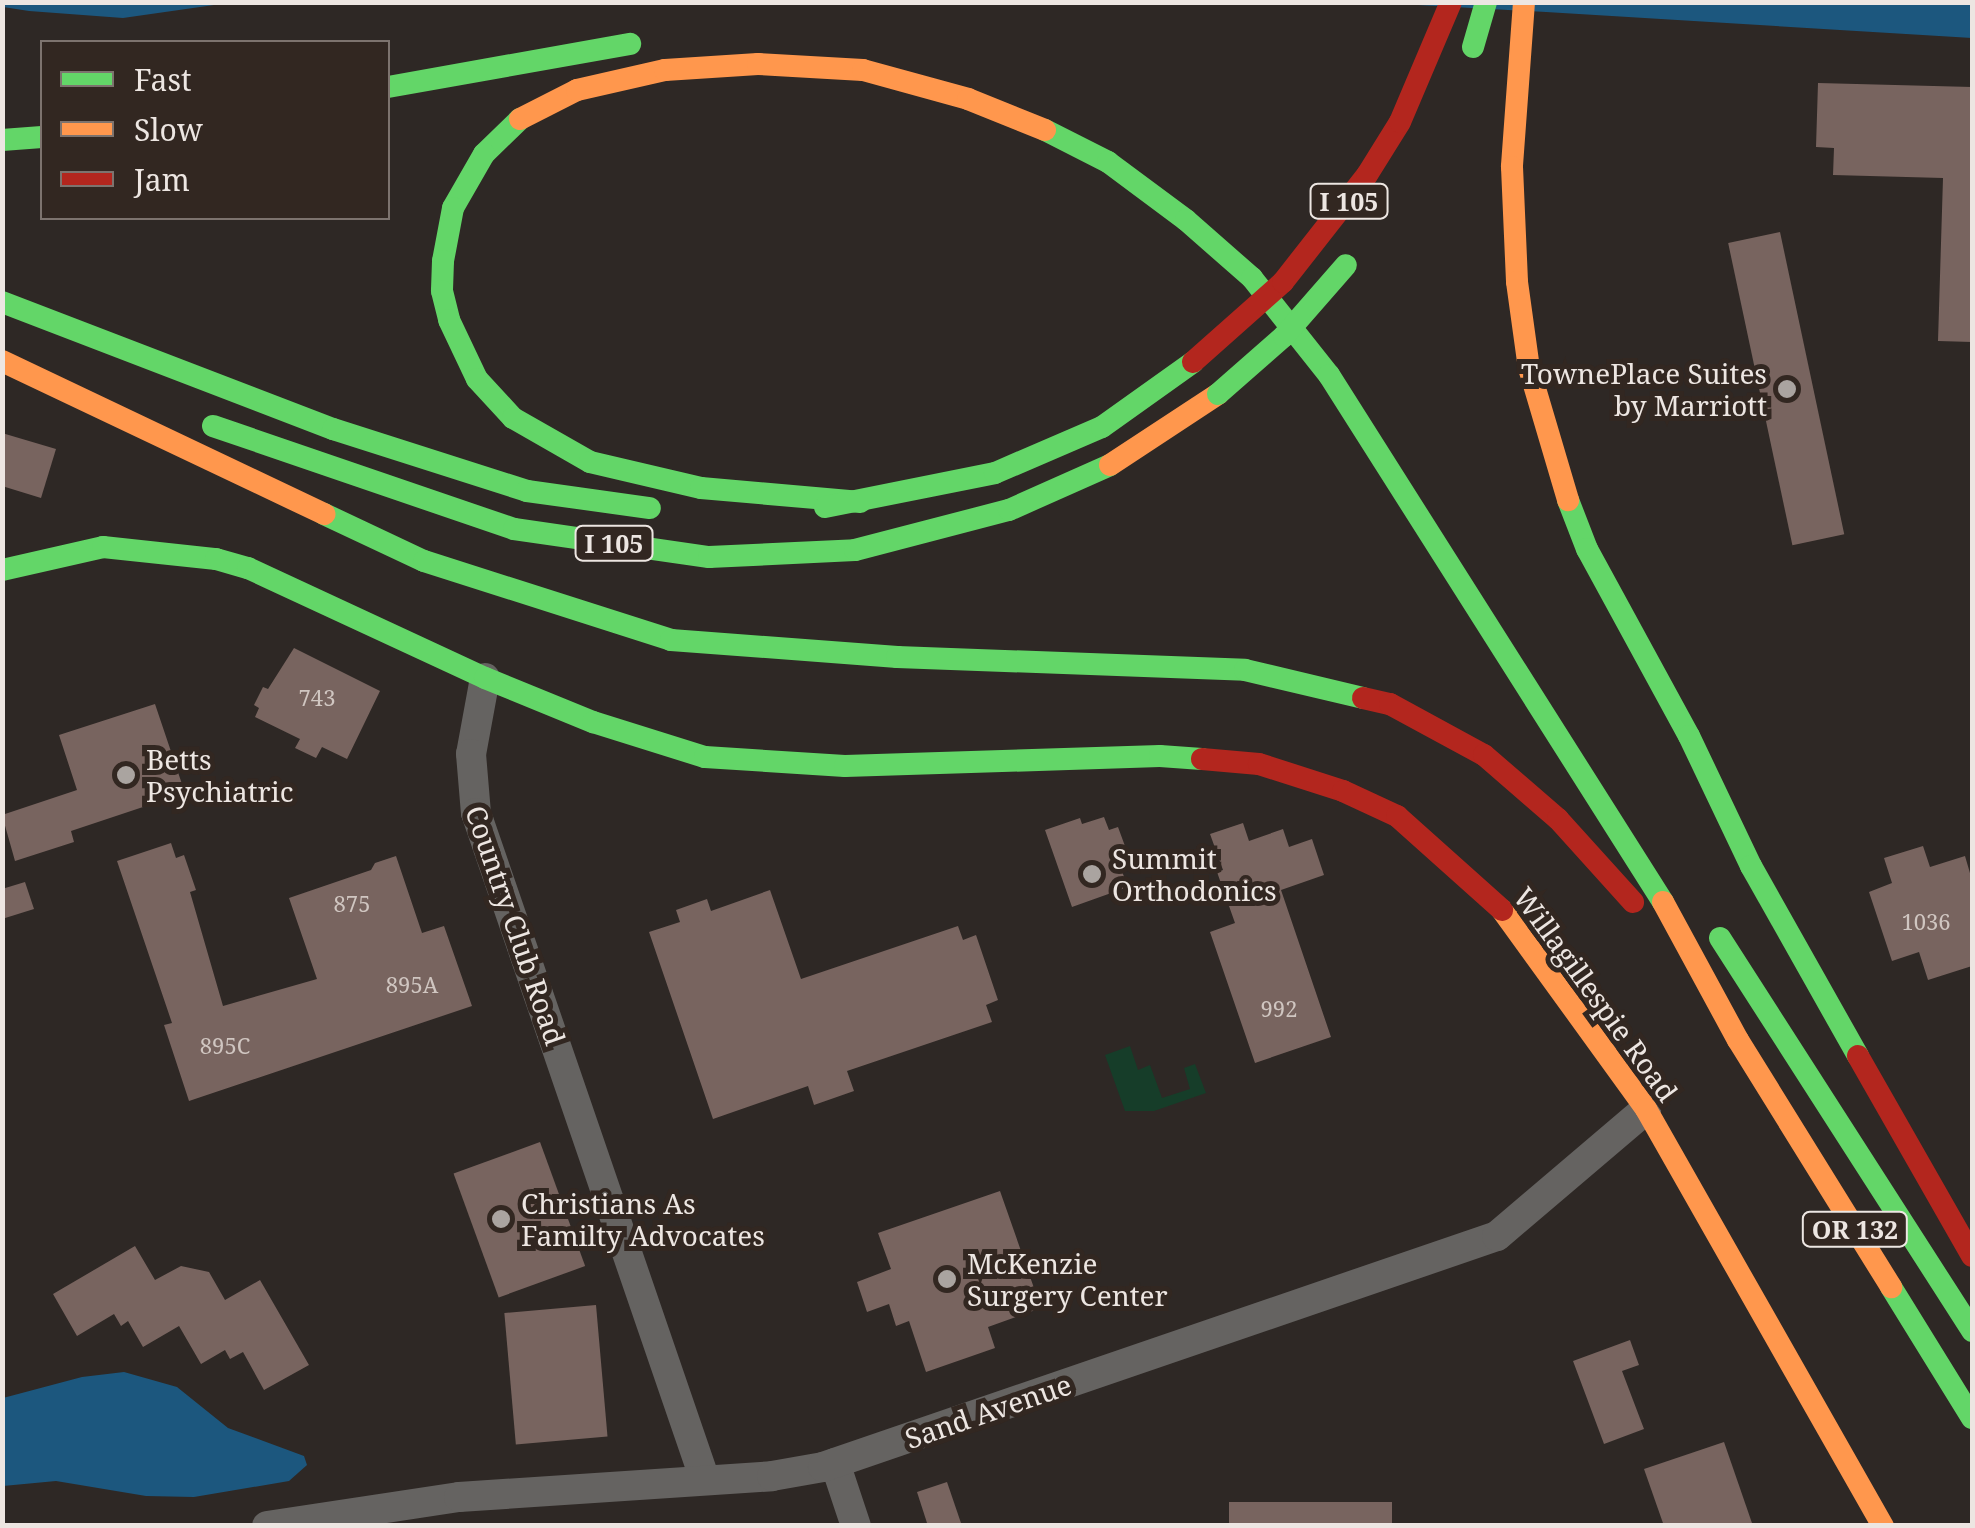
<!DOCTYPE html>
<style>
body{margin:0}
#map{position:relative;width:1975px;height:1528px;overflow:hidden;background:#2e2825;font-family:"Noto Serif",serif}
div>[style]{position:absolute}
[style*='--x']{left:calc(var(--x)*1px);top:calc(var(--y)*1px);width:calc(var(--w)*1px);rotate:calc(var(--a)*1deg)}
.green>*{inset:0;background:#163d29}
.water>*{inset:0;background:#1c577e}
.building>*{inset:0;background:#78645f;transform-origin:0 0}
.street>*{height:30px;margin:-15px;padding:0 15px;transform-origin:15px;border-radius:15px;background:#656361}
.fast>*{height:22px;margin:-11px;padding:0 11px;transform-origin:11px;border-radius:11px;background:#63d668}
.slow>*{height:22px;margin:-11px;padding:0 11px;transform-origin:11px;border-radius:11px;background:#ff974d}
.jam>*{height:22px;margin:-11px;padding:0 11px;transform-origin:11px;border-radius:11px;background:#b3261e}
.fast-bridge>*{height:22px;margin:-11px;padding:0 11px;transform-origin:11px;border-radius:11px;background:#63d668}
.jam-bridge>*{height:22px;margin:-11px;padding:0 11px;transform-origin:11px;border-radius:11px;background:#b3261e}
.dots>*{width:28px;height:28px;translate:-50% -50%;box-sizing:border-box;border:5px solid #322721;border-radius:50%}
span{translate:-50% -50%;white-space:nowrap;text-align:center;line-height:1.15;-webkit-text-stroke:10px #322721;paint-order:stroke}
.number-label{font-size:22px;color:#d0c6c1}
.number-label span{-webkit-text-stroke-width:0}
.shield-label span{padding:2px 8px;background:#322721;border:2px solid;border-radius:8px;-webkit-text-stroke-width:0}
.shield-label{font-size:25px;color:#ede6e2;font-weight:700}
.poi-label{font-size:28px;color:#ede6e2}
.right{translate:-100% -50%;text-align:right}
.left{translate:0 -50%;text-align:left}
.street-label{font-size:28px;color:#ede6e2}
.frame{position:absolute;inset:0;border:5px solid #ede6e2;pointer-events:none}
.legend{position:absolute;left:40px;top:40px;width:350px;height:180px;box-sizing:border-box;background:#322721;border:2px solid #7d736e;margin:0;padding:12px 18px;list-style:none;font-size:30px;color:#ede6e2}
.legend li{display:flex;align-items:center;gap:20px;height:50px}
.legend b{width:50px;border:2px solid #7d736e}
</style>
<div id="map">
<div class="green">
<i style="clip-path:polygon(1130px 1046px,1138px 1070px,1150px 1065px,1162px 1098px,1190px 1089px,1184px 1068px,1195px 1064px,1206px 1093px,1154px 1111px,1125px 1111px,1105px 1055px)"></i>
</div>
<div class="water">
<i style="clip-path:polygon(2px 3px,3px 2px,228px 3px,123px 18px,29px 11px,3px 7px)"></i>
<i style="clip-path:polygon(1382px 3px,1972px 3px,1972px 38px,1546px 12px)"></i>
<i style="clip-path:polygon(124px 1372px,177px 1387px,228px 1428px,304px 1456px,307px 1465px,289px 1481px,194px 1497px,146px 1496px,56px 1481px,3px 1486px,3px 1398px,82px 1377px)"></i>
</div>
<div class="building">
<i style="clip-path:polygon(1818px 83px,1972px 87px,1972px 342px,1938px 341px,1943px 178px,1833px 175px,1834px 148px,1816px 147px)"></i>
<i style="left:1780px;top:232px;width:309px;height:53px;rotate:78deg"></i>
<i style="clip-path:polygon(2px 433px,56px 449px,41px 498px,2px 486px)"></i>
<i style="clip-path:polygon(294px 648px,380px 691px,347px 759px,322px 747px,316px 758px,295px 748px,300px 739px,255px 717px,259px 708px,254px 705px,263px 687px,268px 689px)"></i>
<i style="clip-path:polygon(155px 704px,185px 793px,71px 831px,74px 842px,15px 861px,2px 815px,77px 790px,59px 735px)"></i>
<i style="clip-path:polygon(1104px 817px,1109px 830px,1118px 827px,1129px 857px,1118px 861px,1128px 887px,1072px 907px,1045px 830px,1080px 818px,1082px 824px)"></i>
<i style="clip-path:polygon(1243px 823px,1249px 841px,1283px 829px,1289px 847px,1312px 839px,1324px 875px,1281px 890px,1331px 1037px,1255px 1063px,1210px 932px,1235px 923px,1217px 872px,1223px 870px,1210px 834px)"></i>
<i style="clip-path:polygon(171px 843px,176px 858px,184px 855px,196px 890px,190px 892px,223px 1006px,317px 979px,289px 898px,371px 870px,375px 863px,396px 856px,422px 933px,444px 926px,472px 1006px,189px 1101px,164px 1025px,172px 1023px,117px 861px)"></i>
<i style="clip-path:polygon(1923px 846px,1930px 867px,1965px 856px,1972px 880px,1972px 966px,1928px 980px,1919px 952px,1892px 961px,1869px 892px,1892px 883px,1884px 858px)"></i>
<i style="clip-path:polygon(25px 882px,34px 909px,2px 919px,2px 889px)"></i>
<i style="clip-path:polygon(770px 890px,801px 979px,958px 926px,963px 940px,976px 935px,998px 1000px,986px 1005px,992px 1022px,847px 1071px,854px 1091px,814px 1105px,808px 1086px,713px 1119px,649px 932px,680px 922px,676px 910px,707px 899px,711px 911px)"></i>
<i style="left:540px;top:1142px;width:132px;height:92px;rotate:70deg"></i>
<i style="clip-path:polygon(1000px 1191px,1041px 1308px,988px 1327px,995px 1348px,926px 1372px,909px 1321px,896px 1326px,889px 1304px,867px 1312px,857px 1282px,891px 1269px,878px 1233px)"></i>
<i style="clip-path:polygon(135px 1246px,155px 1280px,181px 1266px,209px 1272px,225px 1300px,260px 1280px,309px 1365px,264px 1390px,243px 1352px,230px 1359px,225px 1350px,201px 1364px,179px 1326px,143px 1347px,128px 1321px,121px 1326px,114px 1314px,77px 1336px,53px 1294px)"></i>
<i style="left:596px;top:1305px;width:132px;height:92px;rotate:85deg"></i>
<i style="clip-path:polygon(1630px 1340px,1639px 1365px,1622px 1371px,1644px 1429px,1604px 1444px,1573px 1361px)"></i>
<i style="clip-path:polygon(1724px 1442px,1753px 1526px,1664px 1526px,1644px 1469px)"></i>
<i style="clip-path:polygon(947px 1482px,962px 1526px,928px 1526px,917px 1492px)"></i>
<i style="left:1392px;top:1502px;width:24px;height:163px;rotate:90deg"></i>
</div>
<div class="street">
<i style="--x:485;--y:678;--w:77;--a:100.4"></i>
<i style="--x:471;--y:754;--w:59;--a:85.2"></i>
<i style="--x:476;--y:813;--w:705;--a:71.05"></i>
<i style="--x:835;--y:1463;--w:66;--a:71.6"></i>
<i style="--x:267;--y:1526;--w:194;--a:-8.6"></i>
<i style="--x:459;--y:1497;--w:314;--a:-3.8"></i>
<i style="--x:772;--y:1476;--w:52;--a:-10"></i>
<i style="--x:823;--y:1467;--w:712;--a:-18.92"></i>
<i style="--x:1497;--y:1236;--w:196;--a:-40.4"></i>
</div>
<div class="fast">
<i style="--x:1473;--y:47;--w:47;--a:-73.9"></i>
<i style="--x:388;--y:87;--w:246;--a:-10.1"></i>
<i style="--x:520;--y:119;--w:50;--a:135.8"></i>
<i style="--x:484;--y:154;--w:62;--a:119.9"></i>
<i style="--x:453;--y:208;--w:54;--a:100.7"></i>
<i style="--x:443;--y:261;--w:30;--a:92"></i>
<i style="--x:442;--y:291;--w:30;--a:76"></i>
<i style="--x:449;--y:320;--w:65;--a:64.6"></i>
<i style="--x:477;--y:379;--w:53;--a:47.3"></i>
<i style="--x:513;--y:418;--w:89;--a:29.7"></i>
<i style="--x:590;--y:462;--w:114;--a:13.2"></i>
<i style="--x:701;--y:488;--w:160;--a:5"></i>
<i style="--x:1045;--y:130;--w:71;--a:26.9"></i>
<i style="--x:1108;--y:162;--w:97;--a:36.6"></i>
<i style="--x:1186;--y:220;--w:88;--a:41.3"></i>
<i style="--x:1252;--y:278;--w:124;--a:51.6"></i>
<i style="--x:1329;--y:375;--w:624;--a:57.63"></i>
<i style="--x:2;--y:140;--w:40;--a:-4.3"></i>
<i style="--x:2;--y:302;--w:355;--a:21"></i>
<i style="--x:333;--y:429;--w:204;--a:17.7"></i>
<i style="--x:527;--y:491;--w:124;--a:7.9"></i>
<i style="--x:213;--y:426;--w:318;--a:18.9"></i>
<i style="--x:514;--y:529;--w:197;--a:8.2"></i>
<i style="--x:709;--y:557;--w:146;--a:-2.7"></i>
<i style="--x:855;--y:550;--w:159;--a:-14.6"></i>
<i style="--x:1009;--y:510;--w:111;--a:-24"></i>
<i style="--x:1568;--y:500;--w:53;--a:68.8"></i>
<i style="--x:1587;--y:549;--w:213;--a:61.4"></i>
<i style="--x:1689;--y:736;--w:144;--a:64.5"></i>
<i style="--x:1751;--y:866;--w:218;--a:60.6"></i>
<i style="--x:825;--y:507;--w:173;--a:-11.3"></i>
<i style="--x:995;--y:473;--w:116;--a:-23.3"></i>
<i style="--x:1102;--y:427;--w:112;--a:-35.5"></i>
<i style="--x:324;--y:514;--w:110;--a:25.2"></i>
<i style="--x:424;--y:561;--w:259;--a:17.7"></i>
<i style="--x:671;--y:640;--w:227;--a:4.3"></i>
<i style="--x:897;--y:657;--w:348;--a:2.1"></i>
<i style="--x:1245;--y:670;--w:121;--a:13.3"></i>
<i style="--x:2;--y:570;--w:104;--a:-12.8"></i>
<i style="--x:103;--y:547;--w:114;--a:6.1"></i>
<i style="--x:216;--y:559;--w:33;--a:16"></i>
<i style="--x:248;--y:568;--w:261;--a:24.9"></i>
<i style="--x:485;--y:678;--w:117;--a:22.2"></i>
<i style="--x:593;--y:722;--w:117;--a:17.4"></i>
<i style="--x:705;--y:757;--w:140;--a:3.7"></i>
<i style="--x:845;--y:766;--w:315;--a:-1.8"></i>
<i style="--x:1160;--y:756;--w:42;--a:4.1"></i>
<i style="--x:1720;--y:938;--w:467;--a:57.3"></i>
<i style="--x:1891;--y:1287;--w:154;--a:58.3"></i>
</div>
<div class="slow">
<i style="--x:1524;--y:2;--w:165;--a:94.2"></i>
<i style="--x:1512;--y:167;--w:115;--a:87.5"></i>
<i style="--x:1517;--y:282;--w:87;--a:82.1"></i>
<i style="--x:1529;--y:368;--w:138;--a:73.5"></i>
<i style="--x:520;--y:119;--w:64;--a:-27"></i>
<i style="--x:577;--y:90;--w:90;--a:-12.8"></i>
<i style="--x:665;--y:70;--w:93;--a:-3.7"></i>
<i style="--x:758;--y:64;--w:105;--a:3.3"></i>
<i style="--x:863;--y:70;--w:109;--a:15.4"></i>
<i style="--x:968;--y:99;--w:83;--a:21.9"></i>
<i style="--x:2;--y:361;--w:357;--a:25.4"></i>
<i style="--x:1110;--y:465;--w:129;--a:-33.3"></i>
<i style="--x:1663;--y:902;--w:157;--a:61.5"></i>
<i style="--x:1738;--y:1040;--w:291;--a:58.2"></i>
<i style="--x:1502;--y:910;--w:246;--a:54.1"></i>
<i style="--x:1646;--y:1109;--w:480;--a:60.4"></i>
</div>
<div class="jam">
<i style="--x:1363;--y:698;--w:28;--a:13"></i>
<i style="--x:1390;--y:704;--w:107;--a:28.5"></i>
<i style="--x:1484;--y:755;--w:98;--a:40.9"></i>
<i style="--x:1558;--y:819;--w:112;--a:47.9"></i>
<i style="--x:1202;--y:759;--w:57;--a:5"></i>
<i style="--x:1259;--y:764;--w:88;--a:17.8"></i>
<i style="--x:1343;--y:791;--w:60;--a:24.8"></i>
<i style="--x:1397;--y:816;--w:141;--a:41.8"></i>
<i style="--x:1858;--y:1056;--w:230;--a:60.3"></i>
</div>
<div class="fast-bridge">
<i style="--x:1218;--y:394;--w:88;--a:-41.3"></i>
<i style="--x:1284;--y:336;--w:94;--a:-48.9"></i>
</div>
<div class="jam-bridge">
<i style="--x:1193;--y:362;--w:120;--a:-41.6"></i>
<i style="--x:1283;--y:282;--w:136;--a:-51.9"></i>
<i style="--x:1367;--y:175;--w:62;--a:-58.1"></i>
<i style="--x:1400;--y:122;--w:130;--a:-67"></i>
</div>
<div class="dots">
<i style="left:1787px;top:389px;background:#aaa4a0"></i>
<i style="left:126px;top:775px;background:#aaa4a0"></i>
<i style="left:1092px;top:874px;background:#aaa4a0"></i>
<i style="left:501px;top:1219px;background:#aaa4a0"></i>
<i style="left:947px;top:1279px;background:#aaa4a0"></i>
</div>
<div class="number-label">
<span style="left:317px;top:698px">743</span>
<span style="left:352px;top:904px">875</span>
<span style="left:1926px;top:922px">1036</span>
<span style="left:412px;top:985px">895A</span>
<span style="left:1279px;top:1009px">992</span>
<span style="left:225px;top:1046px">895C</span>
</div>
<div class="shield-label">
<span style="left:1349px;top:201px">I 105</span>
<span style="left:614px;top:543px">I 105</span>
<span style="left:1855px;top:1229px">OR 132</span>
</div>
<div class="poi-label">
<span class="right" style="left:1767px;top:389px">TownePlace Suites<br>by Marriott</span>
<span class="left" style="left:146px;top:775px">Betts<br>Psychiatric</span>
<span class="left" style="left:1112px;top:874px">Summit<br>Orthodonics</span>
<span class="left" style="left:521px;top:1219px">Christians As<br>Familty Advocates</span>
<span class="left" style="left:967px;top:1279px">McKenzie<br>Surgery Center</span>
</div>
<div class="street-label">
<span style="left:516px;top:925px;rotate:71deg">Country Club Road</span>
<span style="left:1596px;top:994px;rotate:54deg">Willagillespie Road</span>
<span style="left:988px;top:1411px;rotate:-19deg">Sand Avenue</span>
</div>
<div class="frame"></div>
<ul class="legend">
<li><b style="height:12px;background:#63d668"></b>Fast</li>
<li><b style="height:12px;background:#ff974d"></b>Slow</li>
<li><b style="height:12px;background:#b3261e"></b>Jam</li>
</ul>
</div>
